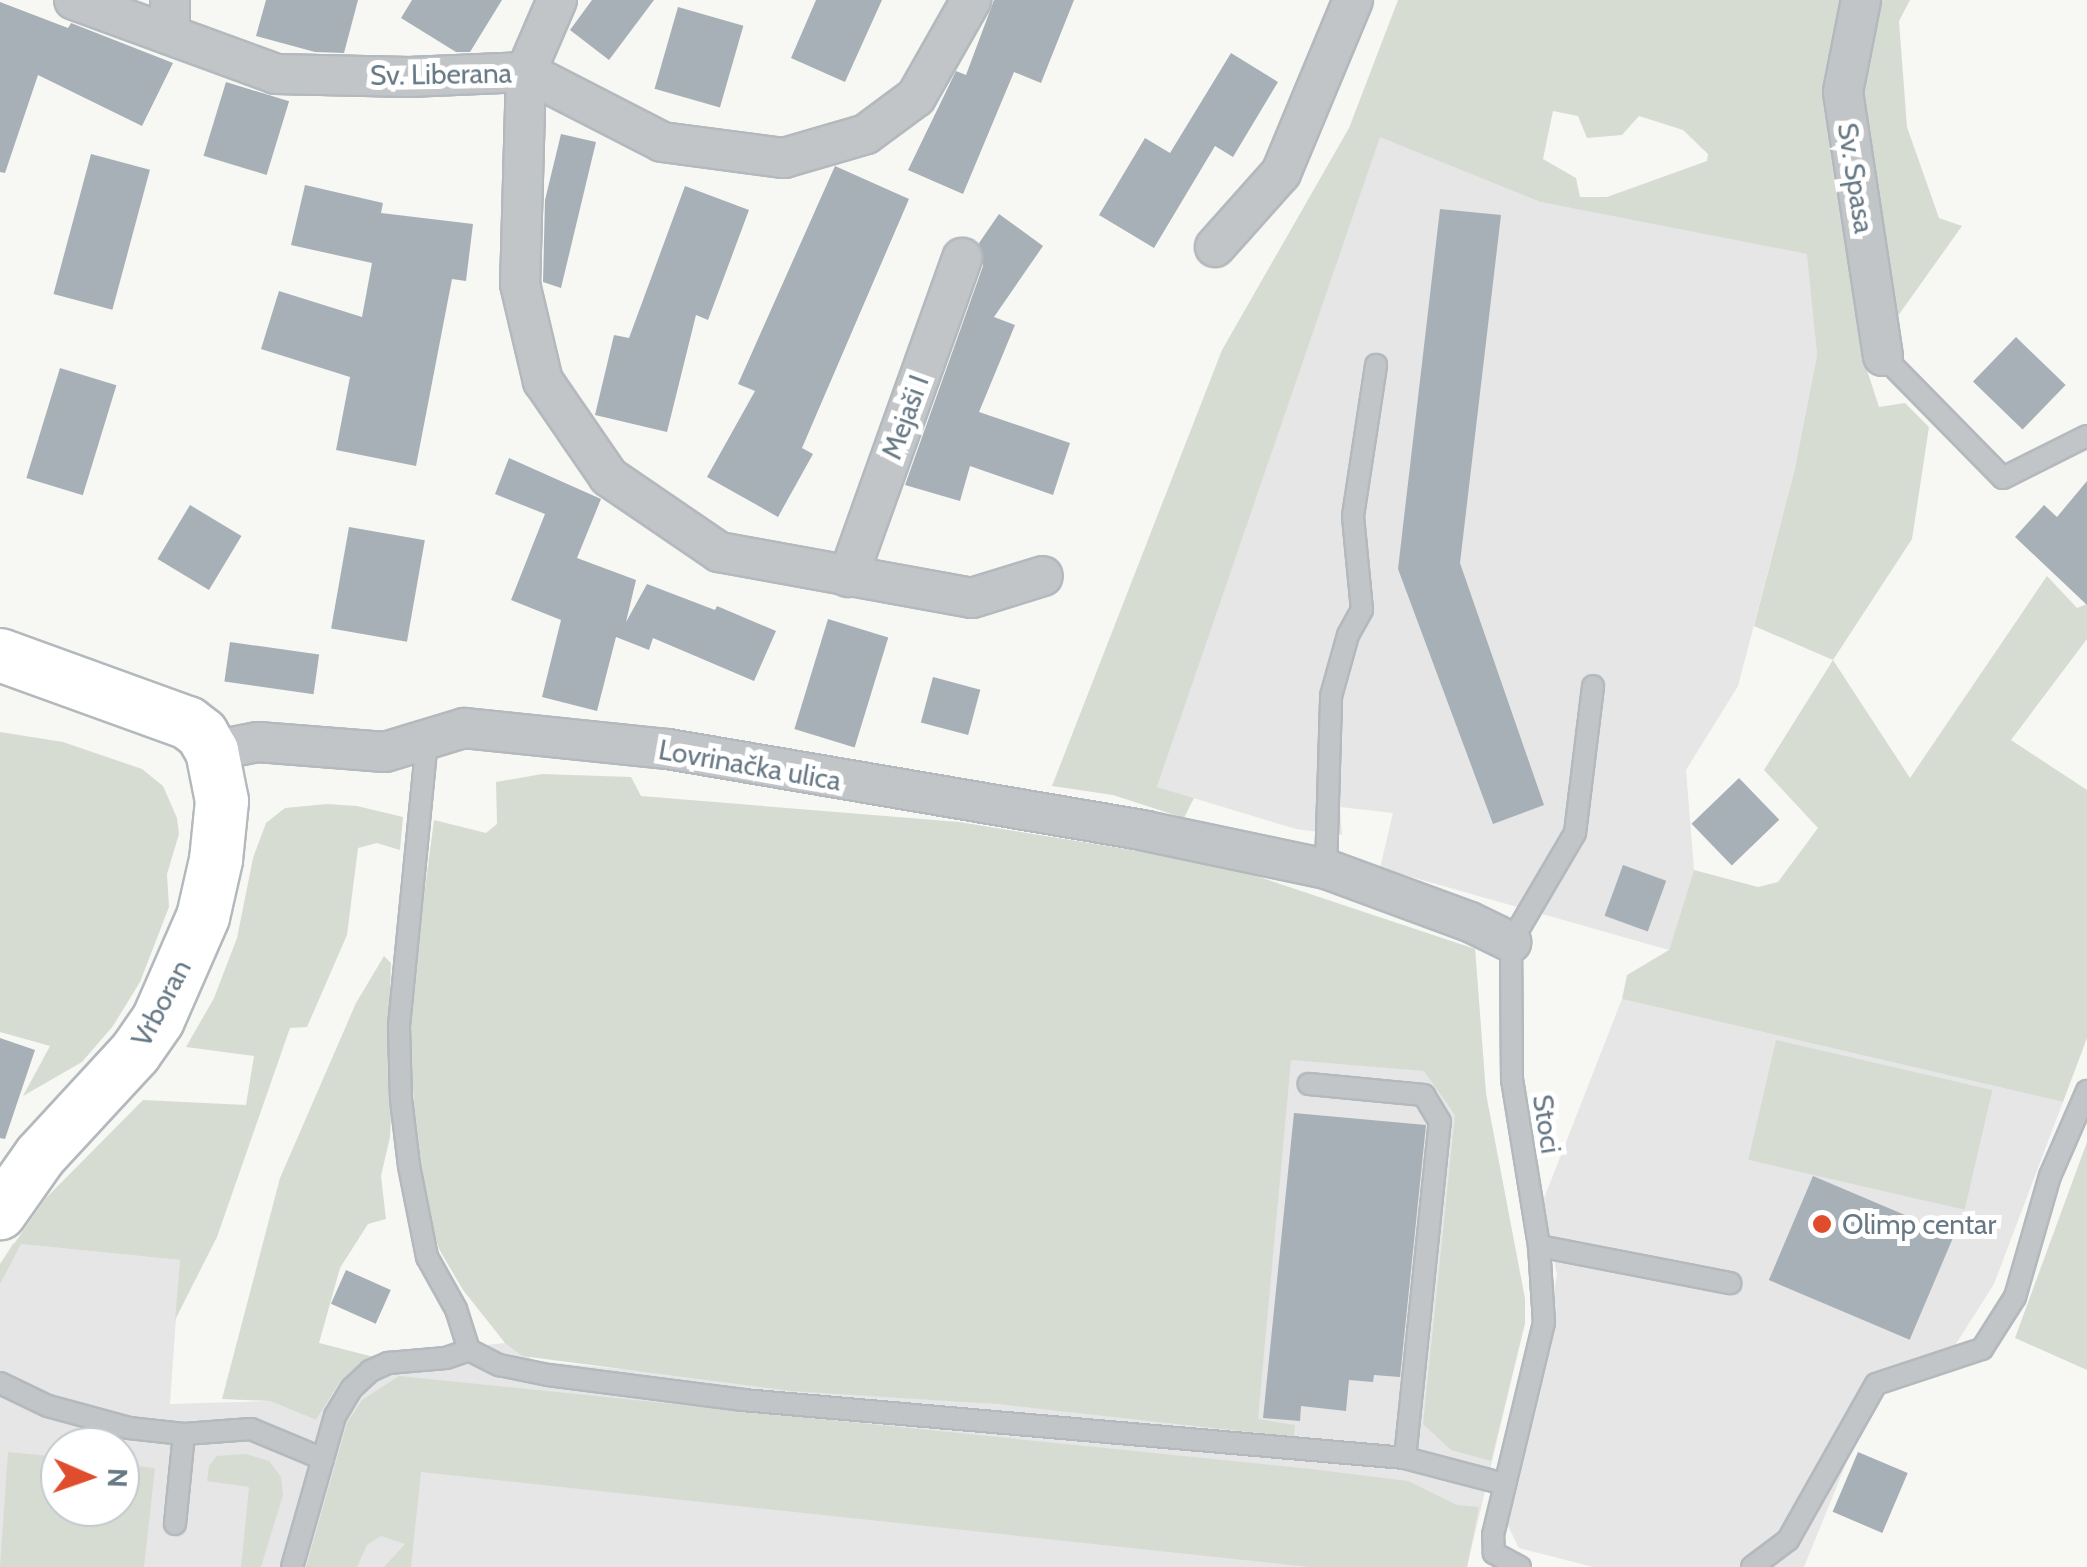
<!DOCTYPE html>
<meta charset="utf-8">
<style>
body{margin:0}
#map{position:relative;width:2087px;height:1567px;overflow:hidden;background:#f7f7f4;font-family:Cabin,sans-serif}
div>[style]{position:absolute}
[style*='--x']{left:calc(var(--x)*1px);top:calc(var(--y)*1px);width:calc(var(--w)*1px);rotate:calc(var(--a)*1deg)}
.built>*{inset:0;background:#e5e6e5}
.green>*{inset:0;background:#d7dcd3;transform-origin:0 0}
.building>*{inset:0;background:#a7b0b6;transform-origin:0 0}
.roads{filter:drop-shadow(2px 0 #b3b9bd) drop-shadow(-2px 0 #b3b9bd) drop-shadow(0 2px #b3b9bd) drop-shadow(0 -2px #b3b9bd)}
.lane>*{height:20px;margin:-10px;padding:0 10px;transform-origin:10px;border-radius:10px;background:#c1c5c8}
.street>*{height:38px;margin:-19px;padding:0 19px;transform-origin:19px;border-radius:19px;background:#c1c5c8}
.secondary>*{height:52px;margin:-26px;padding:0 26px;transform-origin:26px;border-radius:26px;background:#fff}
.dots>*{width:28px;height:28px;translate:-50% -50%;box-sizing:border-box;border:5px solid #fff;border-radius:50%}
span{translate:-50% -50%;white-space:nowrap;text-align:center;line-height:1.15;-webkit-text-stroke:10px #fff;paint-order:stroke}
.street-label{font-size:28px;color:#677985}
.poi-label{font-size:28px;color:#677985}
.left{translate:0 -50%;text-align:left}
.north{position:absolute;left:40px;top:1427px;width:100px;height:100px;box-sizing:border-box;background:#fff;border:2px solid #c2c9ce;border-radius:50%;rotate:92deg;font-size:28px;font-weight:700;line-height:40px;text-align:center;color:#677985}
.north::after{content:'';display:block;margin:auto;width:35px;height:45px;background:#e04d2c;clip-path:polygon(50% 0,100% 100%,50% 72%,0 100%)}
</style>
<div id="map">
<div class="built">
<i style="clip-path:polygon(1380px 136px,1540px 202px,1808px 254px,1817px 355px,1795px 468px,1738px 686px,1686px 770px,1694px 870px,1669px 950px,1380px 868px,1393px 813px,1340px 807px,1342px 835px,1296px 829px,1157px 787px)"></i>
<i style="clip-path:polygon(evenodd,1253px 875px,1475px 949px,1486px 1094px,1525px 1299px,1525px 1323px,1467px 1567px,0 1567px,0 1264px,13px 1243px,180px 1260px,170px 1404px,270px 1401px,316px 1420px,342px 1379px,374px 1357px,505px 1343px,535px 1361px,1045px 1409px,1253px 875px,60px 1447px,120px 1447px,120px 1507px,60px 1507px,60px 1447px)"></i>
<i style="clip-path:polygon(1622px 999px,2063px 1102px,1994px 1284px,1954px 1347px,1882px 1375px,1804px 1567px,1593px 1567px,1519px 1548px,1507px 1524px,1557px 1275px,1543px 1201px)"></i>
</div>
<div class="green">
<i style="clip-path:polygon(evenodd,1398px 0,1849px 0,1858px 288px,1864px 361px,1879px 407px,1905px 403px,1929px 427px,1912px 539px,1833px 660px,1910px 778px,2047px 576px,2077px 608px,2087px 604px,2087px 639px,2011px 740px,2087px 790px,2087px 1038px,2063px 1102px,1622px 999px,1627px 975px,1669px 950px,1694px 870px,1758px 887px,1778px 882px,1818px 828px,1764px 770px,1833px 660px,1754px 626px,1795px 468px,1817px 355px,1807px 254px,1540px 202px,1380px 137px,1157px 787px,1194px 798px,1184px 818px,1113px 795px,1052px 786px,1222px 350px,1349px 128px,1398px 0,1553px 111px,1578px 116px,1587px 138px,1622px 135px,1639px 116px,1683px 130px,1708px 154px,1707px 161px,1607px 197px,1580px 197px,1576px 178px,1543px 159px,1553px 111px)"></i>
<i style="clip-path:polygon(1870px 0,1910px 0,1899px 21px,1907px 127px,1939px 218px,1962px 226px,1890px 327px,1864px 139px,1859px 64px)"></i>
<i style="clip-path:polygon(0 732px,63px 742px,142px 769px,163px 786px,177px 818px,179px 834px,167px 874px,169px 907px,140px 982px,113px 1026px,82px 1062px,23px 1096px,50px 1046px,0 1032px)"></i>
<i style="clip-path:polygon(542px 774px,631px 777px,641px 796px,959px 822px,1158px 854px,1253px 875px,1475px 949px,1486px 1094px,1525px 1299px,1525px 1323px,1491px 1461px,1451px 1450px,1423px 1424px,1455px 1115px,1424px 1071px,1291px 1060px,1258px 1419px,1295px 1425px,1294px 1437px,995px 1404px,791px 1391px,522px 1356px,505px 1343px,463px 1290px,439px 1249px,426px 1206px,415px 1127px,409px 1010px,434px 820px,486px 833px,497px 824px,496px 782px)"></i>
<i style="clip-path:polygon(327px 804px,357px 806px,403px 817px,400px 850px,377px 843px,358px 848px,347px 935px,307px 1027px,290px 1028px,217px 1237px,175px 1320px,180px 1260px,21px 1244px,0 1284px,0 1264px,46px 1198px,143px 1100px,246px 1105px,254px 1056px,186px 1047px,214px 998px,237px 938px,253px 858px,266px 823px,285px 808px)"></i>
<i style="clip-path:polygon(384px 956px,391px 963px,388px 1057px,392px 1095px,390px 1137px,381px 1176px,386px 1219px,368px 1224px,340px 1268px,319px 1343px,374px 1357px,342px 1379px,316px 1420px,270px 1401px,222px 1399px,280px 1178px,356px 1003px)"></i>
<i style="left:1776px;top:1040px;width:222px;height:123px;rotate:13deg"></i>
<i style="clip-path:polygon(2087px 1142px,2087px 1370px,2015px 1338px)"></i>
<i style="clip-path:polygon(399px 1376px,1311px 1469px,1408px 1481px,1457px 1505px,1479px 1507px,1467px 1567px,1309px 1567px,421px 1472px,411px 1567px,384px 1567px,405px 1544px,381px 1536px,367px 1545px,357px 1567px,306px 1567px,347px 1423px,362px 1400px)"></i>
<i style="clip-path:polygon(8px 1452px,60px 1457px,60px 1507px,120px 1507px,120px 1464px,155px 1468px,144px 1567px,0 1567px)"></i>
<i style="clip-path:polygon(246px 1454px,269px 1461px,281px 1477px,283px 1495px,261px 1567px,241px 1567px,249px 1487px,207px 1481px,209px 1466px,217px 1456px)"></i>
</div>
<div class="building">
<i style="clip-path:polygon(266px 0,358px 0,344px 53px,315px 52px,256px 36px)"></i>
<i style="clip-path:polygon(412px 0,502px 0,470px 52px,456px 52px,401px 18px)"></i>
<i style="clip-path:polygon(592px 0,654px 0,609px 60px,570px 30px)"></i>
<i style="clip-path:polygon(816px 0,882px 0,845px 82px,791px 58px)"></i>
<i style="clip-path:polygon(994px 0,1074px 0,1041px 83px,1014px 72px,963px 194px,908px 170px,956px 71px,966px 75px)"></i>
<i style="clip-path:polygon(0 2px,68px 28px,71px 23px,173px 63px,142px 126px,38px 75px,5px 173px,0 172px)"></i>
<i style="left:678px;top:7px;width:68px;height:85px;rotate:16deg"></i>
<i style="clip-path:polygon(1231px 53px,1278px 82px,1233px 157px,1215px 146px,1154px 248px,1099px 215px,1145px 138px,1170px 153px)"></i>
<i style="left:226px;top:82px;width:66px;height:77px;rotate:17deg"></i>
<i style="clip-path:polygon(561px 134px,596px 142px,561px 288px,543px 282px,545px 200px)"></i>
<i style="left:91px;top:154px;width:61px;height:145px;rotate:15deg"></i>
<i style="clip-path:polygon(835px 166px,909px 199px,802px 448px,813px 454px,778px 517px,707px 477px,755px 391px,738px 384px)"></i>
<i style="clip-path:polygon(305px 185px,383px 203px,381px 213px,473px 224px,466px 281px,452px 279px,416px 466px,336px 450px,350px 377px,261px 349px,279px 291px,362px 317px,372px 263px,291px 245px)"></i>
<i style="clip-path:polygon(685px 186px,749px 210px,708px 320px,696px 315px,667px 432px,595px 415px,614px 335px,629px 338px)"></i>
<i style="clip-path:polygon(1440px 209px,1501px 215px,1460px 563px,1544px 805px,1493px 824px,1398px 569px)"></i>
<i style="clip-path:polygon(999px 214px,1043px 246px,994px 317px,1015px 325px,979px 412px,1070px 443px,1053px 495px,970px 466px,960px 501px,905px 485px,983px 266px,979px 243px)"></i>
<i style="left:2016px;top:337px;width:69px;height:62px;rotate:44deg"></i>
<i style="left:60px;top:368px;width:59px;height:115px;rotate:17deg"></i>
<i style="clip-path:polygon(509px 458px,601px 499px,577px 558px,636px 580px,626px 622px,647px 584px,715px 610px,717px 606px,776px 631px,754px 681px,653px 638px,649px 650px,616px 637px,597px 711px,542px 697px,561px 620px,511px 600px,545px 514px,495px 494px)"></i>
<i style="clip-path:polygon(2087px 481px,2087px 605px,2015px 537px,2044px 505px,2057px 517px)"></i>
<i style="left:190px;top:505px;width:60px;height:63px;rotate:31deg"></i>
<i style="left:349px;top:527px;width:77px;height:103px;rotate:10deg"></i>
<i style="left:828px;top:619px;width:63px;height:115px;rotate:17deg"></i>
<i style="left:230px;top:642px;width:90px;height:40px;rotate:8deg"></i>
<i style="left:933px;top:677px;width:49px;height:47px;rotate:15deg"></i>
<i style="left:1739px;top:778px;width:58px;height:66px;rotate:46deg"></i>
<i style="left:1623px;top:865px;width:46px;height:54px;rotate:20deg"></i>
<i style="clip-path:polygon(0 1038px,35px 1050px,5px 1139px,0 1138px)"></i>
<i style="clip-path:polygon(1294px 1113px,1426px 1125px,1400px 1377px,1374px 1375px,1373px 1382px,1349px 1380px,1346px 1411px,1301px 1406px,1300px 1421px,1263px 1418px)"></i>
<i style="left:1813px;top:1176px;width:153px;height:113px;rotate:23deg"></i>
<i style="left:346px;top:1270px;width:49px;height:37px;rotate:24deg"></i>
<i style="left:1858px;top:1452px;width:54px;height:65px;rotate:23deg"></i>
</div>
<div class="roads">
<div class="lane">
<i style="--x:1883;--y:356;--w:171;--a:45.5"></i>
<i style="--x:2003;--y:478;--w:94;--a:-26.6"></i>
<i style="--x:427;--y:740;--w:289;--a:95.6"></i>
<i style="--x:399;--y:1028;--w:71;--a:88.4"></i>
<i style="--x:401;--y:1099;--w:67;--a:83.2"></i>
<i style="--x:409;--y:1166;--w:93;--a:78.8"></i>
<i style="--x:427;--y:1257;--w:60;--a:60.9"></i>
<i style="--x:456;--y:1309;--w:43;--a:72.4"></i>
<i style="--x:1326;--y:869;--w:173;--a:-88.3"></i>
<i style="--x:1331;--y:696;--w:63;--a:-74.4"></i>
<i style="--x:1348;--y:635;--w:29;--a:-61"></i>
<i style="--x:1362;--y:610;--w:94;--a:-95.5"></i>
<i style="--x:1353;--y:516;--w:153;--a:-81.3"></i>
<i style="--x:1539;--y:1246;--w:195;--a:11"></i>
<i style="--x:0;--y:1383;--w:53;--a:25.6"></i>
<i style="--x:48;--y:1406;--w:84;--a:15.2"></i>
<i style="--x:129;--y:1428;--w:55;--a:6.2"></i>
<i style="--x:184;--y:1434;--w:67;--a:-4.3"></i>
<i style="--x:251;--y:1429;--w:78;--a:22.6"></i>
<i style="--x:1405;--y:1458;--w:102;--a:14.7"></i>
<i style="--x:175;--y:1524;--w:90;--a:-84.3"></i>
<i style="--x:292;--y:1567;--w:157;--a:-74.1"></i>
<i style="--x:335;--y:1416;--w:33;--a:-59"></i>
<i style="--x:352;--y:1388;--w:25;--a:-43"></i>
<i style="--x:370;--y:1371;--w:20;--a:-24"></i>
<i style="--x:388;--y:1363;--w:58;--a:-4.9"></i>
<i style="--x:446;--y:1358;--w:24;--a:-19"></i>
<i style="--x:469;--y:1350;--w:34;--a:27"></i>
<i style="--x:499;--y:1365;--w:50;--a:11.5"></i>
<i style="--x:548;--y:1375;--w:197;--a:7.3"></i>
<i style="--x:743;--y:1400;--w:665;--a:5.01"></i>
<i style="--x:1405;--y:1458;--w:338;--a:-84.1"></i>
<i style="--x:1440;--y:1122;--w:31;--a:-121"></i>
<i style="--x:1424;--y:1095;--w:116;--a:-174.5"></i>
<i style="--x:1520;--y:1567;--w:30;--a:-152"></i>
<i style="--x:1494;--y:1553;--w:18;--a:-93"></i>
<i style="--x:1493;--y:1535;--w:218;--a:-76.5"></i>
<i style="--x:1544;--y:1323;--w:77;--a:-93.7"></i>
<i style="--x:1539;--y:1246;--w:168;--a:-99.2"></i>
<i style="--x:1512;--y:1080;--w:138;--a:-90.4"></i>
<i style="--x:1511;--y:942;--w:126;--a:-59.6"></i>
<i style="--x:1575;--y:833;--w:148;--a:-83"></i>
<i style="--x:1752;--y:1567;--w:45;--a:-36.9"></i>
<i style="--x:1788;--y:1540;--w:179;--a:-60.6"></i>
<i style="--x:1876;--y:1384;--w:112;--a:-18.3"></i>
<i style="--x:1982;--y:1349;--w:62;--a:-57.6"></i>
<i style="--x:2015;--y:1297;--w:126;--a:-73.9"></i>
<i style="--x:2050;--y:1176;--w:93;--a:-66.5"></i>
</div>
<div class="street">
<i style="--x:74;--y:0;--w:215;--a:20.1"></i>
<i style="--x:276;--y:74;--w:133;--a:1.3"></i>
<i style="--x:409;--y:77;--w:117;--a:-2.4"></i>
<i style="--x:526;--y:72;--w:153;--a:27.2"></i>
<i style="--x:662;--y:142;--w:123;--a:7.5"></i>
<i style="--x:784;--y:158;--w:85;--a:-16.3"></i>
<i style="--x:866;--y:134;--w:62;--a:-36.5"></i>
<i style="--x:916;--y:97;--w:112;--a:-60.4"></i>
<i style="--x:170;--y:0;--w:35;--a:90"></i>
<i style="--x:557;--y:0;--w:78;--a:113.3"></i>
<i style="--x:526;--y:72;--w:212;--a:91.6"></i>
<i style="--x:520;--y:284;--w:100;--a:76.7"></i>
<i style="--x:543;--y:381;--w:116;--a:55.5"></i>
<i style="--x:609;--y:477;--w:133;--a:34.3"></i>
<i style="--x:719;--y:552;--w:257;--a:10.3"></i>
<i style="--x:972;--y:598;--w:74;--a:-17.2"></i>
<i style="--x:1861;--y:0;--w:94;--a:101.1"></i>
<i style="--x:1843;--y:92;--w:267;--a:81.4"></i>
<i style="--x:1215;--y:247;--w:99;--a:-48.3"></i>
<i style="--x:1281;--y:173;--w:187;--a:-67.4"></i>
<i style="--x:848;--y:577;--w:339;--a:-70.3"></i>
<i style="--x:212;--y:751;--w:47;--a:-11.1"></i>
<i style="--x:258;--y:742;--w:127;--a:4.5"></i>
<i style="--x:385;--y:752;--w:83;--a:-16.9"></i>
<i style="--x:464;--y:728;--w:205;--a:5.9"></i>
<i style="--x:668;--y:749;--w:485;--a:9.7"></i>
<i style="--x:1146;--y:831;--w:184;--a:11.9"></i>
<i style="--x:1326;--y:869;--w:153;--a:20.2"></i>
<i style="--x:1470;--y:922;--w:46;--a:26"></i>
</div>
<div class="secondary">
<i style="--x:0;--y:655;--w:200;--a:19.9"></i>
<i style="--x:188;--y:723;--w:18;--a:38"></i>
<i style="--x:202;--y:734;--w:20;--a:60"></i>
<i style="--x:212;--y:751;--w:51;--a:78.7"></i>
<i style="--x:222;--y:801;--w:59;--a:95.8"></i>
<i style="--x:216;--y:860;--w:58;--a:102.8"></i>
<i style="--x:203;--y:917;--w:112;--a:113.6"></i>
<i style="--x:158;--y:1020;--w:40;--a:124.9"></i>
<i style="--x:135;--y:1053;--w:140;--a:132.7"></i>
<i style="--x:40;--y:1156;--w:70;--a:125.1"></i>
</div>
</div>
<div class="dots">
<i style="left:1822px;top:1224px;background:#e04d2c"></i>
</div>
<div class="street-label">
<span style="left:441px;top:74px;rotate:-1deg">Sv. Liberana</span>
<span style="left:1856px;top:178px;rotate:81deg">Sv. Spasa</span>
<span style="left:905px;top:417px;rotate:-70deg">Mejaši I</span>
<span style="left:750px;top:765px;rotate:10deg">Lovrinačka ulica</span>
<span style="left:161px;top:1003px;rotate:-62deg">Vrboran</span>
<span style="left:1547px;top:1124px;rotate:81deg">Stoci</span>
</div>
<div class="poi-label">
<span class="left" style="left:1842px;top:1224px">Olimp centar</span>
</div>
<div class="north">N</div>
</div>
